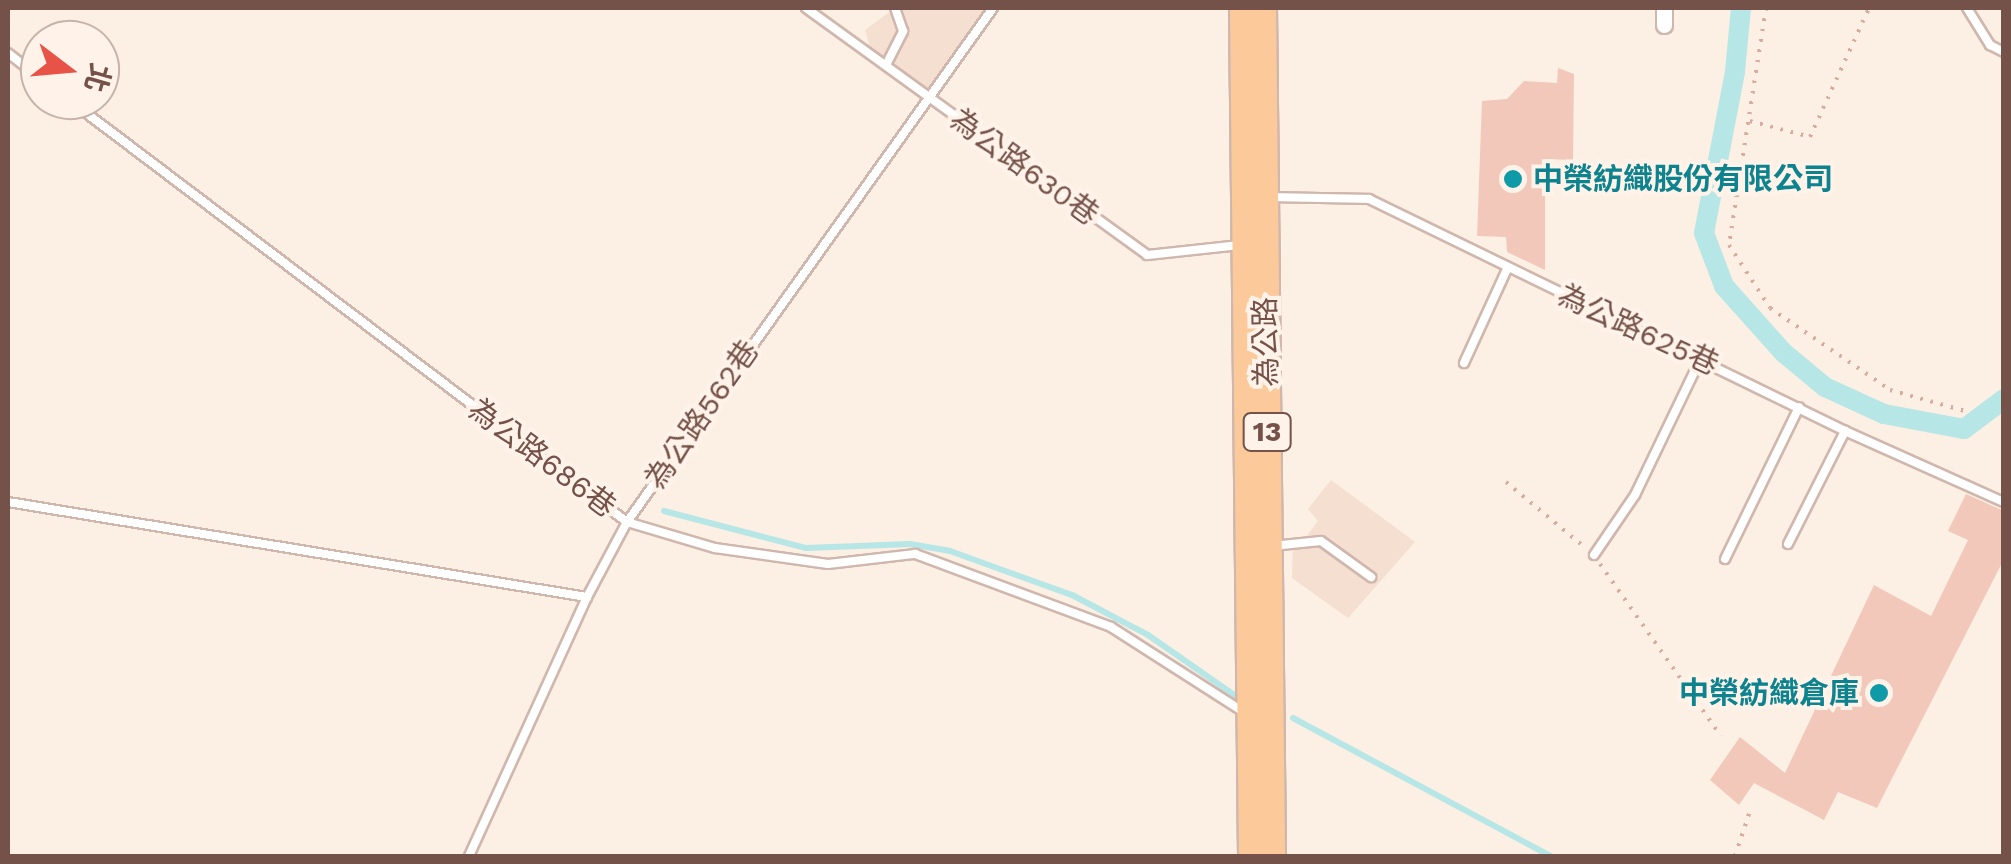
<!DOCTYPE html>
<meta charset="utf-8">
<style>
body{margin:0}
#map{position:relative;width:2011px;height:864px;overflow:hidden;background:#fcefe3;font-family:"Work Sans","Noto Sans TC",sans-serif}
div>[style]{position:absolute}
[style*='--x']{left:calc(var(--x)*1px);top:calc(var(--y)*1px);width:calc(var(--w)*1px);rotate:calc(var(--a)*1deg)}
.residential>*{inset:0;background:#f4dfd1}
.stream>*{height:6px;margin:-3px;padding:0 3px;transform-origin:3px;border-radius:3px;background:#b7e6e6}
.canal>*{height:20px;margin:-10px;padding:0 10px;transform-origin:10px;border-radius:10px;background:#b7e6e6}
.building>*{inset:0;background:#f2c8ba}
.path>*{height:4px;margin-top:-2px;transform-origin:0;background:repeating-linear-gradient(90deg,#d7ab9e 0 2.5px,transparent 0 10.5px)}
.roads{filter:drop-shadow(2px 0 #d0b7ad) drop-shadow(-2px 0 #d0b7ad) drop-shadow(0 2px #d0b7ad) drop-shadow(0 -2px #d0b7ad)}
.service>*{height:8px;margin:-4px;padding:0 4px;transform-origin:4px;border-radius:4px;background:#fff}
.minor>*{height:15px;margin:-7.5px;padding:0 7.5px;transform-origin:7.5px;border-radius:7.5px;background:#fff}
.primary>*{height:25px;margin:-12.5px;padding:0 12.5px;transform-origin:12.5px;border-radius:12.5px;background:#fcc99b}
.dots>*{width:28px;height:28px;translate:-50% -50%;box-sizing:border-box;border:5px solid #fff3e9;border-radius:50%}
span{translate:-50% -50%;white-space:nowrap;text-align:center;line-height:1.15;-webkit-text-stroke:8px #fff3e9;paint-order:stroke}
.shield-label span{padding:2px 8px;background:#fff3e9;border:2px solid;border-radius:8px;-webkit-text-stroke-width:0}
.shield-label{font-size:28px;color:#745249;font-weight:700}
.street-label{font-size:30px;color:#745249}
.culture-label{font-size:30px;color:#0d838f;font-weight:700}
.left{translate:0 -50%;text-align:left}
.right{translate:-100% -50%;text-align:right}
.frame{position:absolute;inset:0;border:10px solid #745249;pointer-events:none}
.north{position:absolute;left:20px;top:20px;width:100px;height:100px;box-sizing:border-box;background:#fff3e9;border:2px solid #c7b3a9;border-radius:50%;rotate:106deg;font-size:28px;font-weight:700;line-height:40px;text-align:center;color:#745249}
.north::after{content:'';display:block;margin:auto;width:35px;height:45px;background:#e75347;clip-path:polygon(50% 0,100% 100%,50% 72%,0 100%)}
</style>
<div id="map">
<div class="residential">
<i style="clip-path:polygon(895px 8px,989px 8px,928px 89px,871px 51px,865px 30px)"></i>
<i style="clip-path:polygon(1331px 480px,1415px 542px,1348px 618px,1292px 578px,1293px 540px,1305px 538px,1318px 521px,1308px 509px)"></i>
</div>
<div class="stream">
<i style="--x:664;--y:511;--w:147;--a:14.6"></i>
<i style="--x:806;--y:548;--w:104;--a:-2.2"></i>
<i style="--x:910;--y:544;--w:41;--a:9.9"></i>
<i style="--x:950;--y:551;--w:132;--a:19.9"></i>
<i style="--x:1074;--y:596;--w:84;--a:27.8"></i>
<i style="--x:1148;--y:635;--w:112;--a:34.8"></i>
<i style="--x:1293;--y:718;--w:292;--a:28.2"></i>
</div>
<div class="canal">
<i style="--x:1741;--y:8;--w:64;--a:95.4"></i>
<i style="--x:1735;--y:72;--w:164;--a:100.9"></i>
<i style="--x:1704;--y:233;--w:57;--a:69.3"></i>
<i style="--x:1724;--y:286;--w:90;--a:48.2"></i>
<i style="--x:1784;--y:353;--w:53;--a:39.7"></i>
<i style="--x:1825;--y:387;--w:65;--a:24.6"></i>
<i style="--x:1884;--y:414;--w:81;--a:10.6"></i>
<i style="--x:1964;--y:429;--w:50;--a:-36.9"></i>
</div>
<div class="building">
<i style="clip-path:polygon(1558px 68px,1574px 74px,1573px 160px,1545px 159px,1545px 270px,1507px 252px,1506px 237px,1477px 236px,1482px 101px,1507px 99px,1524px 81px,1557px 83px)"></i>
<i style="clip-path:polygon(1966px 494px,2004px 511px,2004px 559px,1877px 808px,1838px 792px,1824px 820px,1754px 783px,1739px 805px,1710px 780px,1740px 737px,1785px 773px,1874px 585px,1931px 616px,1968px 540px,1948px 531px)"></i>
</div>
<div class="path">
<i style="--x:1766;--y:8;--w:240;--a:98.9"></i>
<i style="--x:1729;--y:245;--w:75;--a:56.9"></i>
<i style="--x:1770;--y:308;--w:145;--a:34.3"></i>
<i style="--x:1890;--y:390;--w:78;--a:15.6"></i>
<i style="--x:1750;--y:121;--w:62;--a:14.9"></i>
<i style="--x:1810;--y:137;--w:142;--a:-65.4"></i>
<i style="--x:1506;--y:482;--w:100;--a:39.7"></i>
<i style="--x:1600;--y:564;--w:210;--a:54.9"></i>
<i style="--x:1735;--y:856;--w:51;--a:-71.6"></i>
</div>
<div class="roads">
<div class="service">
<i style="--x:806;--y:8;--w:421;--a:35.9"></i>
<i style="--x:1147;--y:255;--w:94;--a:-6.1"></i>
<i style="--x:1967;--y:8;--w:44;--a:58.1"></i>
<i style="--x:1990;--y:45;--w:16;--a:27"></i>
<i style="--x:8;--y:53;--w:41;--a:38"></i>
<i style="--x:886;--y:65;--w:38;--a:-63"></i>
<i style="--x:903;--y:31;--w:24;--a:-109"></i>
<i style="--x:69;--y:100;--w:700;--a:37.1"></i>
<i style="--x:627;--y:522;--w:92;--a:16.5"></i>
<i style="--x:715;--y:548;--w:114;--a:8.1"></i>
<i style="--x:828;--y:564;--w:88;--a:-6.6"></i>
<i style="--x:915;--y:554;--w:209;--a:20.4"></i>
<i style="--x:1111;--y:627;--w:158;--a:32.6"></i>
<i style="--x:1272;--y:197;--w:97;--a:1.2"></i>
<i style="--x:1369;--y:199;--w:530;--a:25.98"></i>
<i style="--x:1845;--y:431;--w:174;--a:24.1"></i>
<i style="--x:1464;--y:363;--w:103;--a:-65.4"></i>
<i style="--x:8;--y:502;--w:587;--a:9.32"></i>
<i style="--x:1788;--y:544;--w:127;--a:-63.2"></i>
<i style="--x:1272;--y:546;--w:49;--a:-5.8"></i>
<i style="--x:1321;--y:541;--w:62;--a:35.8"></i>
<i style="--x:1594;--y:555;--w:73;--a:-55.7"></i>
<i style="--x:1635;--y:495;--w:150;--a:-64.3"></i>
<i style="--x:1725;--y:559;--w:169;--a:-64"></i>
<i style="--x:469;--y:856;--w:285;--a:-65.5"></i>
<i style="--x:587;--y:597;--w:85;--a:-61.9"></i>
<i style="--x:627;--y:522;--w:631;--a:-54.55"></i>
</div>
<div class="minor">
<i style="--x:1664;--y:25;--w:17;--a:-90"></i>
</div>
<div class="primary">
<i style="--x:1242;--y:8;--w:848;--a:89.39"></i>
<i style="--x:1263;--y:8;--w:848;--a:89.39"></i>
</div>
</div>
<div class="dots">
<i style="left:1513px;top:179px;background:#0f9aa8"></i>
<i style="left:1879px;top:693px;background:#0f9aa8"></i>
</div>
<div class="shield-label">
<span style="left:1267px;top:432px">13</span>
</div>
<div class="street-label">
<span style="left:1024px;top:167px;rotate:36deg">為公路630巷</span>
<span style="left:1638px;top:330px;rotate:25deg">為公路625巷</span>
<span style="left:1266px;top:342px;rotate:-91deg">為公路</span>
<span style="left:702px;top:415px;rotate:-55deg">為公路562巷</span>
<span style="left:542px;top:458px;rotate:37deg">為公路686巷</span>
</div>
<div class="culture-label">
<span class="left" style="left:1533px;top:179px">中榮紡織股份有限公司</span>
<span class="right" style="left:1859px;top:693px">中榮紡織倉庫</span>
</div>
<div class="frame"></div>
<div class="north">北</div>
</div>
